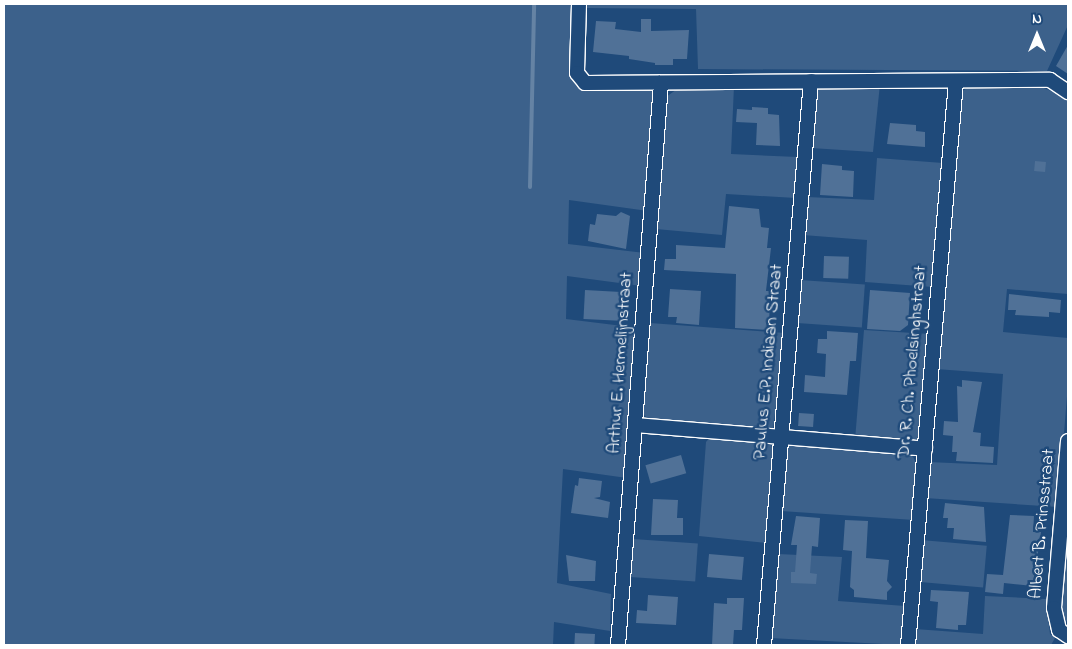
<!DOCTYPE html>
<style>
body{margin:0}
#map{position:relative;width:1072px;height:649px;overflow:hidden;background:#1f4a7a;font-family:"Indie Flower",sans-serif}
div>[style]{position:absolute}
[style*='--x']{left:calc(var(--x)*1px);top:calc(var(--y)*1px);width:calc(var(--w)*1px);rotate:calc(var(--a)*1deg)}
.green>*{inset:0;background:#3c618b;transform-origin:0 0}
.stream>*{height:4px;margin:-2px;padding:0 2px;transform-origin:2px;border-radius:2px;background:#6583a4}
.building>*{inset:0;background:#507197;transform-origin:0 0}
.roads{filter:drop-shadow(1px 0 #fff) drop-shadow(-1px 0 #fff) drop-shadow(0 1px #fff) drop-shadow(0 -1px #fff)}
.minor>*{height:14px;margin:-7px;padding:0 7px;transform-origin:7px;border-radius:7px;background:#1f4a7a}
span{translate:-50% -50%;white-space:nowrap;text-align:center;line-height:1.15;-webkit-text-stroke:5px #1f4a7a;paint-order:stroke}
.street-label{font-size:18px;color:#fff}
.frame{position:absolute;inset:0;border:5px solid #fff;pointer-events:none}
.north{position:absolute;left:1012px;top:10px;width:50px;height:50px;-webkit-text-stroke:4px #1f4a7a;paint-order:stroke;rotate:0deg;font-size:14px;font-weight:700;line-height:20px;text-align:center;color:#fff}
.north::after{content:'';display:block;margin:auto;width:18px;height:22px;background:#fff;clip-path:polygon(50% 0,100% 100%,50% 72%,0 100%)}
</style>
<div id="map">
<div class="green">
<i style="clip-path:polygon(4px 4px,574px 4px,572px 80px,657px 92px,648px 211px,569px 200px,568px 244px,645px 253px,642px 286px,567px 276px,566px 319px,639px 328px,627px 478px,563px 469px,557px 583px,611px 594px,610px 631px,554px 622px,553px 645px,4px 645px)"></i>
<i style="clip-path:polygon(584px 4px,1068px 4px,1068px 25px,1047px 71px,698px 69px,696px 9px,584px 8px)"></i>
<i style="clip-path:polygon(880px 84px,873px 152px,811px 148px,815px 93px,821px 87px)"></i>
<i style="clip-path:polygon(1034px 84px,1068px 98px,1068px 294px,1007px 289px,1003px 332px,1068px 338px,1068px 384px,1058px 507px,925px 498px,928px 462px,997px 465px,1003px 374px,936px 369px,958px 94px,970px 86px)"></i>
<i style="clip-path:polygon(734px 86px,731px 154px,798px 157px,796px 198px,726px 194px,722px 235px,656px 229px,666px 97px,680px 87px)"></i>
<i style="clip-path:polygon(877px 158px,943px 163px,933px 287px,865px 282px,867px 240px,803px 235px,807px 197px,874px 200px)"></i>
<i style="left:800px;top:280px;width:65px;height:43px;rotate:4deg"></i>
<i style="clip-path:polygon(650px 323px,785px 333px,773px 429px,653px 421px,645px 416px,641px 410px)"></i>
<i style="clip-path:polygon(864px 330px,930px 334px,919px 439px,915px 443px,855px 440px)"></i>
<i style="clip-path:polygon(711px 436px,764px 440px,770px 443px,773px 450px,766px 543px,699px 536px,706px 442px)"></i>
<i style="clip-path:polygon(791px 444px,906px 452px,913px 457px,920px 470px,914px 520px,781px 511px,786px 450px)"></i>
<i style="left:633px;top:539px;width:65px;height:38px;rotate:4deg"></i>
<i style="left:921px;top:540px;width:66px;height:42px;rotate:5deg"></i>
<i style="clip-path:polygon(1065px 544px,1068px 544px,1068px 620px,1063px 623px,1059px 615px)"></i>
<i style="clip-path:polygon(778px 554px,842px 557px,838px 601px,905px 606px,902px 645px,770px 638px)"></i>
<i style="clip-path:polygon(985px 596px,1046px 599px,1050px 634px,1055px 638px,1051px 645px,913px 645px,915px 629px,983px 634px)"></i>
</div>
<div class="stream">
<i style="--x:530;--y:187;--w:183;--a:-88.7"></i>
</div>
<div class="building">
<i style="clip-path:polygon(641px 19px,651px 19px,651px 31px,689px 30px,687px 59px,673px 59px,673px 65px,655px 65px,655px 63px,629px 59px,629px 56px,593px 52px,596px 21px,616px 22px,615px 29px,641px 32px)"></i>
<i style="clip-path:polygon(1068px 45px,1068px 74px,1056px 66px)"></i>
<i style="clip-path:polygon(752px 107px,768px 108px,768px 114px,779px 115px,780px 146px,756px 145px,757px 123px,736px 122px,737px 109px,752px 110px)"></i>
<i style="clip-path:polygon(890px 123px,916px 125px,916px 131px,925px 132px,925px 147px,887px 144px)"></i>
<i style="left:1035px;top:161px;width:11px;height:10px;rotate:5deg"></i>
<i style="clip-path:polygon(822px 164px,842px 166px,842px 170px,854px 171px,853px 197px,820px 195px)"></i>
<i style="clip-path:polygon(729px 206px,759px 209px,761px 227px,769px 228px,767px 248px,771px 248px,766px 291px,770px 291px,769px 330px,735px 328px,736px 274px,664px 270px,665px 259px,676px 259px,676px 245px,725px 248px)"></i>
<i style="clip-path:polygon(621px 212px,630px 216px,626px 249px,588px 241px,590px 224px,595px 225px,597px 214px,616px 216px)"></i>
<i style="left:824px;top:256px;width:25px;height:22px;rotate:2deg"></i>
<i style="clip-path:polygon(670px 289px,701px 291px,699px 325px,676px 323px,677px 317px,668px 317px)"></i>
<i style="left:585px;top:290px;width:36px;height:29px;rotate:3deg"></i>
<i style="clip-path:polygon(870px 290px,910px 293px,908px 325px,900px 331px,867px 329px)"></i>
<i style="clip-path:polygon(1009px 294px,1061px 300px,1060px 313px,1049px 312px,1049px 317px,1015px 315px,1016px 310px,1008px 310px)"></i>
<i style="clip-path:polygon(827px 331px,858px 333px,856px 361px,850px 361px,847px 395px,804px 392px,805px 375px,825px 377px,826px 354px,817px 353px,818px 339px,827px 339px)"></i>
<i style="clip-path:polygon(962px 380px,982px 382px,973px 432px,981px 433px,980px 446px,994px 447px,993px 463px,956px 461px,957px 452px,952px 452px,953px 436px,943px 435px,944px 421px,958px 422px,957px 386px,962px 387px)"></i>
<i style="left:799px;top:413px;width:15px;height:13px;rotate:4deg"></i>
<i style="left:681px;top:455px;width:19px;height:37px;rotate:74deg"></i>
<i style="clip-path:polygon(579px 478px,602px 481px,600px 497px,594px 498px,610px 502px,608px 518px,571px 513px,575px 485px,578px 486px)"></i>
<i style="clip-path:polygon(653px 499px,678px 500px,677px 518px,683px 518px,683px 535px,651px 535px)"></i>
<i style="clip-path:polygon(945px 503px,984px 507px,986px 542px,953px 539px,954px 528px,947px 528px,948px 518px,943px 518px)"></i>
<i style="clip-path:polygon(1010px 515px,1034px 516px,1033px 532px,1041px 532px,1033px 586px,1004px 583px,1003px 594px,985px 592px,987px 574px,1003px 575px)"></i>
<i style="clip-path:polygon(796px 516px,820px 518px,818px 547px,812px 546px,810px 573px,817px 574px,816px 584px,791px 583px,791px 572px,795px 572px,797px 545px,791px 545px)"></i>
<i style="clip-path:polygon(845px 520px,868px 521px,866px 558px,889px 560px,887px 581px,892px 587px,887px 592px,887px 600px,854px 597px,854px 590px,850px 587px,852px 551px,843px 550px)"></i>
<i style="left:709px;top:554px;width:35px;height:23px;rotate:5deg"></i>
<i style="clip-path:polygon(566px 555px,596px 561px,595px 581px,569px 581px)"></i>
<i style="clip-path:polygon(931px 590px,969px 592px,966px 625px,958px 625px,958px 630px,936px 628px,938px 602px,930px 601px)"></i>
<i style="clip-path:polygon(648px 595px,678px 597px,676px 625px,636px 623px,637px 610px,647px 611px)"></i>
<i style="clip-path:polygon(727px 598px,744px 598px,742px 630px,734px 630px,733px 645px,712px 645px,714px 603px,727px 604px)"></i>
<i style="left:575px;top:633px;width:20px;height:12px;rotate:3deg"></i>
</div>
<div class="roads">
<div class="minor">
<i style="--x:579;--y:4;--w:69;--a:91.7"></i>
<i style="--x:577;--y:73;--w:13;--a:51"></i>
<i style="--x:585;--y:83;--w:465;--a:-0.4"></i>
<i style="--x:1050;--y:80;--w:22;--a:34"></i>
<i style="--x:636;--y:425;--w:290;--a:4.7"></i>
<i style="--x:1068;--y:441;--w:168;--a:94.8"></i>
<i style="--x:1054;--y:608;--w:23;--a:77"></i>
<i style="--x:1059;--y:630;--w:11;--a:34"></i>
<i style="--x:618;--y:645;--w:564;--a:-85.62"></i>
<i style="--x:764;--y:645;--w:566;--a:-85.24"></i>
<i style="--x:908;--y:645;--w:565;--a:-85.13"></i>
</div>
</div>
<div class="street-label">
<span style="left:769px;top:362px;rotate:-85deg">Paulus E.P. Indiaan Straat</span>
<span style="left:913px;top:362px;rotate:-85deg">Dr. R. Ch. Phoelsinghstraat</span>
<span style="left:621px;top:363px;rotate:-86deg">Arthur E. Hermelijnstraat</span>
<span style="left:1043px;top:524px;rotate:-85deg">Albert B. Prinsstraat</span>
</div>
<div class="frame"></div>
<div class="north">N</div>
</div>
